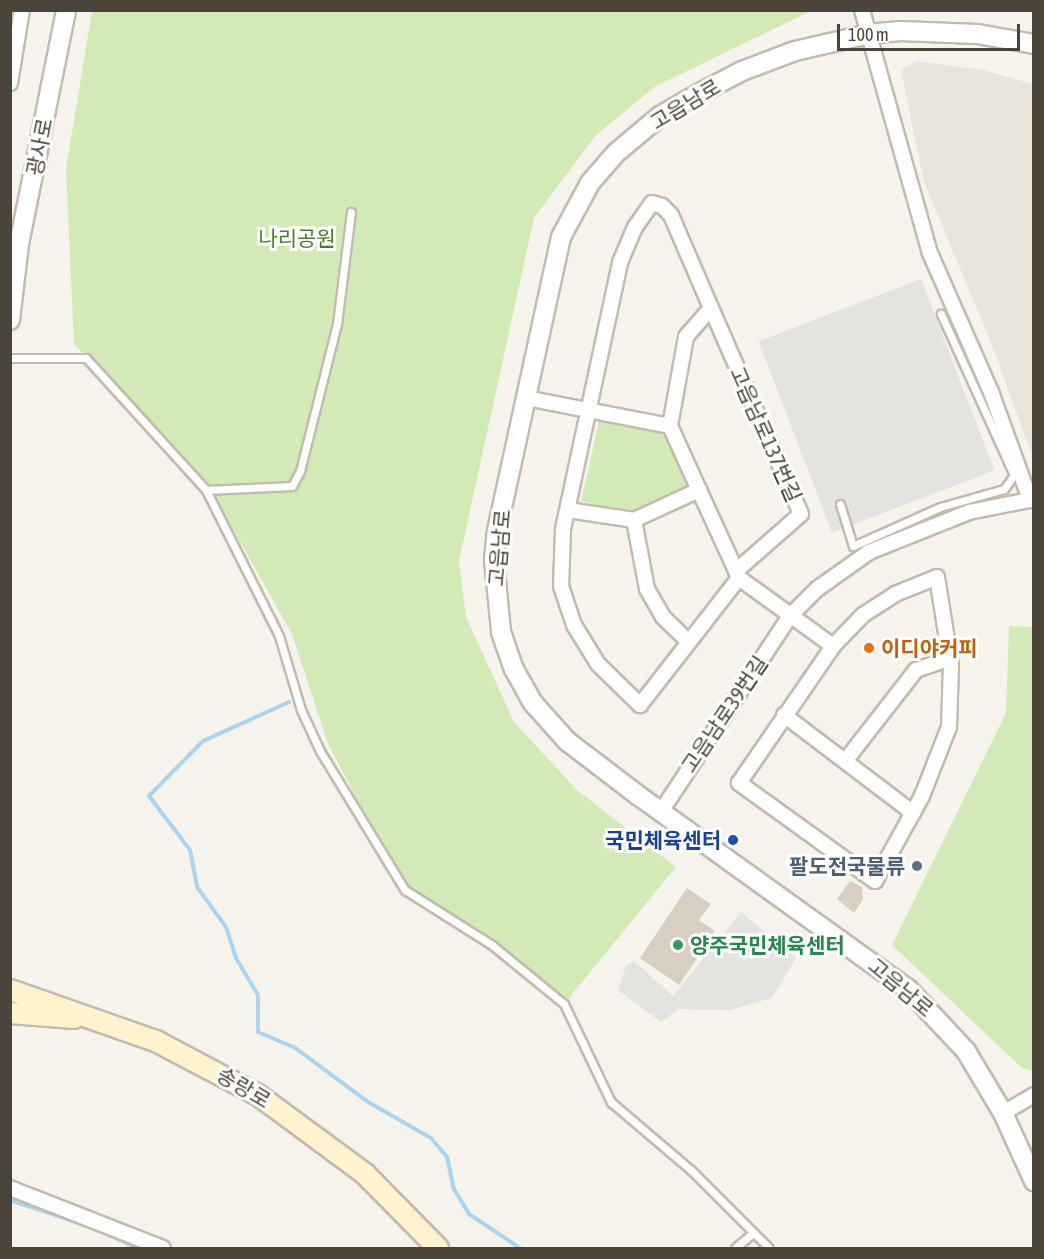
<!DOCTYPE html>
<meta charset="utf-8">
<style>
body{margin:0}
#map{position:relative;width:1044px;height:1259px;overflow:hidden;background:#f6f3ec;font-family:"Asap Condensed","Noto Sans KR",sans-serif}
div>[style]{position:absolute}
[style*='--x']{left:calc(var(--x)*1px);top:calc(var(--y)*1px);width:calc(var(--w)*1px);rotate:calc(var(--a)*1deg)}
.residential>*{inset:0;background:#eae5da}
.green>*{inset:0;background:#d2eab5}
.parking>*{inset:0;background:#e5e3e0;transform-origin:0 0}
.stream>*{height:4px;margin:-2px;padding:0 2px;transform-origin:2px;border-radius:2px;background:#a9d4f2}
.building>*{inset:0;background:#d8cfc1}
.roads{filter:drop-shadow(2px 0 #c2bbae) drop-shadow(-2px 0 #c2bbae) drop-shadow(0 2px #c2bbae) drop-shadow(0 -2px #c2bbae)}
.service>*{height:7px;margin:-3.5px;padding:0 3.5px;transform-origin:3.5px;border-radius:3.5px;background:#fff}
.minor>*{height:14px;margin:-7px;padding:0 7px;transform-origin:7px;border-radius:7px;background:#fff}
.tertiary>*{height:18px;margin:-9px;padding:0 9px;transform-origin:9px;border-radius:9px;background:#fff}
.secondary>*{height:20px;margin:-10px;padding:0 10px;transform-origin:10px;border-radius:10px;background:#fff3cd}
.dots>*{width:16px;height:16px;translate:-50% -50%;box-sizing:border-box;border:3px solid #fff;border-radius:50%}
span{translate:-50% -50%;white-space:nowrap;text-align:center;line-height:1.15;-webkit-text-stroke:6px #fff;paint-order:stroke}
.street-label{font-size:21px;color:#4b4439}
.park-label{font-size:21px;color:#4a7f2a}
.food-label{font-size:21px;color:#c56008;font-weight:700}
.left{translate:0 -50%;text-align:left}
.transit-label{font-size:21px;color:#164399;font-weight:700}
.right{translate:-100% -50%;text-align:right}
.service-label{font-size:21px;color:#4e5e75;font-weight:700}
.leisure-label{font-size:21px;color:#27864d;font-weight:700}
.frame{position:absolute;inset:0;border:12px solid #4b4439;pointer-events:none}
.scale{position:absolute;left:837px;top:24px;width:183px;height:27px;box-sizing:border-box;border:3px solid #4b4439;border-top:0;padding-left:8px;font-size:18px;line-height:21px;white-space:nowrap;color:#4b4439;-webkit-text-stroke:4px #fff;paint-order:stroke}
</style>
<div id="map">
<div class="residential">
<i style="clip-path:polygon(916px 61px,983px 70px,1033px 84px,1033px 458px,990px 340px,924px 182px,901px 70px)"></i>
</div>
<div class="green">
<i style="clip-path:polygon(92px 11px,811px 11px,656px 86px,596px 135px,534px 218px,459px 561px,466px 617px,514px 722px,577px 790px,676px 867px,564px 1004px,492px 945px,405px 890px,328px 744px,292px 634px,207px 483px,74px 344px,66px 169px)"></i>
<i style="clip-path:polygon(600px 417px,662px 432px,688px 485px,632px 514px,581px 501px)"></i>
<i style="clip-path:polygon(1009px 626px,1033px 627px,1033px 1071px,1022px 1068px,892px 945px,1006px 713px)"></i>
</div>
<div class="parking">
<i style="left:921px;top:279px;width:205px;height:174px;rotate:69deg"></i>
<i style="clip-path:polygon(741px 912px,796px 958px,772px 998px,730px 1010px,679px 1009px,661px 1022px,618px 990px,626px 966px,634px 961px,673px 996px)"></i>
</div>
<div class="stream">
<i style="--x:289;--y:702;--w:94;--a:155.6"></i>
<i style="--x:203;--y:741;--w:77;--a:134.5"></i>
<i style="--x:149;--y:796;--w:68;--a:52.8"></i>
<i style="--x:190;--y:850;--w:38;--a:79"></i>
<i style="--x:197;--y:887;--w:49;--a:54.1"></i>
<i style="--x:226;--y:927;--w:33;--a:72"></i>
<i style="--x:236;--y:958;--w:43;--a:59.3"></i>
<i style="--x:258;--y:995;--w:37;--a:90"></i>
<i style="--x:258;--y:1032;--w:39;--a:23"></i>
<i style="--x:294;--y:1047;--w:92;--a:36.6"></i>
<i style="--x:368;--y:1102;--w:73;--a:29.7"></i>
<i style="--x:431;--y:1138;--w:25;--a:50"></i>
<i style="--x:447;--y:1157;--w:33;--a:78"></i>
<i style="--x:454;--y:1189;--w:29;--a:59"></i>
<i style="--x:469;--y:1214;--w:61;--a:33.7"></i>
<i style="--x:10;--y:1200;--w:89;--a:18.4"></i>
<i style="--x:94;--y:1228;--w:47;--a:24.9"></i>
</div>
<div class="building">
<i style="clip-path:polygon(850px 881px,862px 887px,863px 899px,854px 913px,837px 899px)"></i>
<i style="clip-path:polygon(687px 888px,711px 904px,699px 920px,715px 931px,679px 985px,640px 958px)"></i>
</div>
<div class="roads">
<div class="service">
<i style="--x:10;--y:358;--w:76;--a:0"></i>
<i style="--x:86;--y:358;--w:178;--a:47.7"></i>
<i style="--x:206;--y:490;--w:163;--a:63.4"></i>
<i style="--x:279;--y:636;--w:77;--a:73.4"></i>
<i style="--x:301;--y:710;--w:45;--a:65.1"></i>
<i style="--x:320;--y:751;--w:163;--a:58.6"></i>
<i style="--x:405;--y:890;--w:103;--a:32.3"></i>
<i style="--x:492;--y:945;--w:93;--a:39.3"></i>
<i style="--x:564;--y:1004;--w:109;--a:64.4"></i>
<i style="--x:611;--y:1102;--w:105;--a:40.4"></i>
<i style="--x:691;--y:1170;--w:110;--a:45"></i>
<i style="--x:206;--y:490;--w:86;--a:-2.7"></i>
<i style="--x:292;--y:486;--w:17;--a:-62"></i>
<i style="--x:300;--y:471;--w:152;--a:-75.9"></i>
<i style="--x:337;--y:324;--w:113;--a:-82.9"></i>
<i style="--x:840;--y:504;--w:44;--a:72.8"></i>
<i style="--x:853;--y:546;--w:95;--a:-24.1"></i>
<i style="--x:940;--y:507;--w:66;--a:-15.7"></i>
<i style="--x:1004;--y:489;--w:17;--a:-54"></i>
<i style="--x:1014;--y:475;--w:177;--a:-114.4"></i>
<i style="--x:735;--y:1248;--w:23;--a:-40"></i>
</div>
<div class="minor">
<i style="--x:862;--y:10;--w:252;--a:74.4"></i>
<i style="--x:930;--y:253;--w:152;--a:66.3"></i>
<i style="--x:991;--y:392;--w:115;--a:70.1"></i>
<i style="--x:10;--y:83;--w:74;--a:-80.7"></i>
<i style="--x:711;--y:308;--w:101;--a:-113.3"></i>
<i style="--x:671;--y:215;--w:13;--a:-135"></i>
<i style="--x:662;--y:206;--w:10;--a:-163"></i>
<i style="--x:652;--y:203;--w:29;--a:125"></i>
<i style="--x:635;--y:227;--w:39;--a:113"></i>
<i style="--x:620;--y:263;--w:273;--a:102.1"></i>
<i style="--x:563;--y:530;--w:56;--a:92"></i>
<i style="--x:561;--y:586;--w:41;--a:71.6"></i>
<i style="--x:574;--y:625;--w:46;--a:58.4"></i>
<i style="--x:598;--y:664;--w:59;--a:44.3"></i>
<i style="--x:640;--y:705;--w:161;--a:-52.1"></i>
<i style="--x:526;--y:398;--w:147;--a:11"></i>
<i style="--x:568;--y:510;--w:67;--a:8.6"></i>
<i style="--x:634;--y:520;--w:72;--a:-24.8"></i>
<i style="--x:634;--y:520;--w:70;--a:79.3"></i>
<i style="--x:647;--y:589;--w:32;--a:60"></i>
<i style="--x:663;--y:617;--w:33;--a:44"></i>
<i style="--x:736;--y:571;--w:86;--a:-41.2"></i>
<i style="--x:801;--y:514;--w:225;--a:-113.6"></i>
<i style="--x:711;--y:308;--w:38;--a:131"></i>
<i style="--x:686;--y:337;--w:90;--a:100.2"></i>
<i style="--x:670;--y:426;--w:70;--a:65.6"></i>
<i style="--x:699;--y:490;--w:89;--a:65.4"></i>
<i style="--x:736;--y:571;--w:8;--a:67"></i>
<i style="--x:739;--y:578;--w:116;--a:35.9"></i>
<i style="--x:833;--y:646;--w:43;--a:-45.9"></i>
<i style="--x:863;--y:615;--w:38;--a:-33"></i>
<i style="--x:895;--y:594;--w:45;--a:-22"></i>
<i style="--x:937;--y:577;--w:88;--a:80.9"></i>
<i style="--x:951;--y:664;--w:63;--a:91.8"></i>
<i style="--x:949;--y:727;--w:74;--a:111.4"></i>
<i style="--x:922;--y:796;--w:97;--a:118.9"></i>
<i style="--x:875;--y:881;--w:168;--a:-144.2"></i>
<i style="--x:739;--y:783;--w:166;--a:-55.5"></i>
<i style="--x:784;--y:715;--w:162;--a:37.2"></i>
<i style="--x:846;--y:760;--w:114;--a:-52.1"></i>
<i style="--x:916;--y:670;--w:36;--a:-19"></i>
<i style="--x:660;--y:813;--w:235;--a:-56.6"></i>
<i style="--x:789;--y:617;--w:40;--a:-45"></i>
<i style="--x:817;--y:589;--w:64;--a:-35.4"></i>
<i style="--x:869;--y:552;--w:108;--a:-21.8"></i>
<i style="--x:969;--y:512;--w:66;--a:-11.3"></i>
<i style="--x:1003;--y:1113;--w:36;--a:-30"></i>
<i style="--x:10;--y:1188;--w:164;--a:21.4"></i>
</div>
<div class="tertiary">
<i style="--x:1034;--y:44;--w:58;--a:-170"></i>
<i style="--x:977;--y:34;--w:76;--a:-177.7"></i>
<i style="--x:901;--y:31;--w:32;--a:175"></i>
<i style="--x:869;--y:34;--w:76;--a:167.1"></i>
<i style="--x:795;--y:51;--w:57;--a:159.3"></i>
<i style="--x:742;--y:71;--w:50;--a:152.4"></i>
<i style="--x:698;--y:94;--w:44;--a:149.9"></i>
<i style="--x:660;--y:116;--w:57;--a:139.9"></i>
<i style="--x:616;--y:153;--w:40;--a:131"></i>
<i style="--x:590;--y:183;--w:61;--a:118.2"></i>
<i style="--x:561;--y:237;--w:300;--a:102.3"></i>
<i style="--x:497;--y:530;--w:30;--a:96"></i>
<i style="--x:494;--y:560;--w:72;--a:84.4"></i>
<i style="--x:501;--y:632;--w:39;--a:71"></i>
<i style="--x:514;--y:669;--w:39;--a:61"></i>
<i style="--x:533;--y:703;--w:51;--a:48.2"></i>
<i style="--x:567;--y:741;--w:91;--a:37.4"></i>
<i style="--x:639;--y:796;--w:331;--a:35.7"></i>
<i style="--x:908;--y:989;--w:85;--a:46.9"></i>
<i style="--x:966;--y:1051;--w:72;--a:59.2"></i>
<i style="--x:1003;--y:1113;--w:75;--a:65.5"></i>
<i style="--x:10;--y:320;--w:77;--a:-83.2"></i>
<i style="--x:19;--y:244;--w:239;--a:-78.6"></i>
</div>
<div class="secondary">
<i style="--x:10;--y:990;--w:155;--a:19.3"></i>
<i style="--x:156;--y:1041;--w:115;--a:27.9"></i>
<i style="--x:258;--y:1095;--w:133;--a:36.4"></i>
<i style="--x:365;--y:1174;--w:104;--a:45.4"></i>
<i style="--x:10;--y:1013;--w:64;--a:4.5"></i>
</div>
</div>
<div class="dots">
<i style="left:869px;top:648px;background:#e8710a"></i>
<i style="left:733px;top:840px;background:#1a4fb4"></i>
<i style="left:917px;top:866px;background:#5c6f8a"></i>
<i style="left:678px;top:945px;background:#2e9e5b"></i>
</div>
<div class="street-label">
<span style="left:685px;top:104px;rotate:-31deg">고읍남로</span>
<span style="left:39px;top:147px;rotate:-79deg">광사로</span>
<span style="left:766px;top:434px;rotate:66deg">고읍남로137번길</span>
<span style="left:499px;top:548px;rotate:-85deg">고읍남로</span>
<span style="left:724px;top:714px;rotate:-56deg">고읍남로39번길</span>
<span style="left:901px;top:987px;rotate:40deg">고읍남로</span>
<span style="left:244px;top:1087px;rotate:31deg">송랑로</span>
</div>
<div class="park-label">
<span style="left:297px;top:238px">나리공원</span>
</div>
<div class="food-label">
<span class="left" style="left:881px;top:648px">이디야커피</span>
</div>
<div class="transit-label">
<span class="right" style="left:721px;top:840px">국민체육센터</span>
</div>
<div class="service-label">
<span class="right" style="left:905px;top:866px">팔도전국물류</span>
</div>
<div class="leisure-label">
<span class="left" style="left:690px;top:945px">양주국민체육센터</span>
</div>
<div class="frame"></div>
<div class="scale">100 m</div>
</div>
